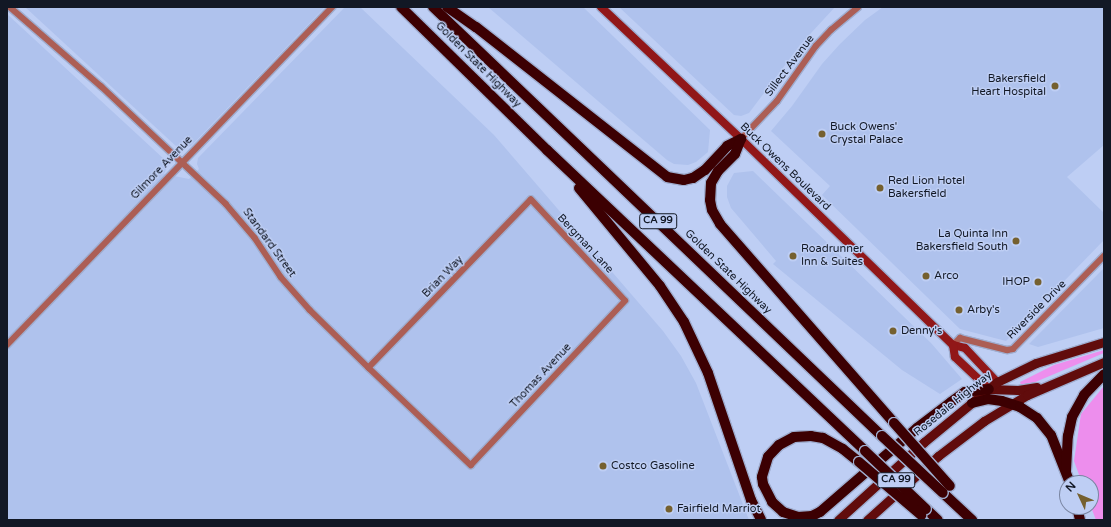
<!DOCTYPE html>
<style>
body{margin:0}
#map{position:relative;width:1111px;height:527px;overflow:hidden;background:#becef4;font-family:"Varela Round",sans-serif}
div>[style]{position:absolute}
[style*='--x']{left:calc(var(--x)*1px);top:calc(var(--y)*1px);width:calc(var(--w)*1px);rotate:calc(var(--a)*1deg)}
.built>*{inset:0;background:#afc2ed}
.green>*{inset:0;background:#ed8eed}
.roads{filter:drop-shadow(1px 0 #9fadcf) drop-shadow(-1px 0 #9fadcf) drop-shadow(0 1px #9fadcf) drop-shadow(0 -1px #9fadcf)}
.minor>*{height:5.5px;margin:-2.75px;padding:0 2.75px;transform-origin:2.75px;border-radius:2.75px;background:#ac5e55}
.secondary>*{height:8px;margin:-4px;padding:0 4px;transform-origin:4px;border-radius:4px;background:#911718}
.primary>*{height:9px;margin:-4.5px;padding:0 4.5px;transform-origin:4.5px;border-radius:4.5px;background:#610c0c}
.motorway>*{height:10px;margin:-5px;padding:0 5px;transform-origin:5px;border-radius:5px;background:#3c0002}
.bridges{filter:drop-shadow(1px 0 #9fadcf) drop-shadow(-1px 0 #9fadcf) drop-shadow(0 1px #9fadcf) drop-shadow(0 -1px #9fadcf)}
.motorway-bridge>*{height:10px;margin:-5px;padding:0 5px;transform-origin:5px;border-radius:5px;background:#3c0002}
.dots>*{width:11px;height:11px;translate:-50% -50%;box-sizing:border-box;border:2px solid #becef4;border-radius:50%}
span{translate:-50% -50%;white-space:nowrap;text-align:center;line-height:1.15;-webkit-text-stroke:3px #becef4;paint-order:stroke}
.shield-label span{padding:1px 3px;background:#becef4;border:1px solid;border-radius:3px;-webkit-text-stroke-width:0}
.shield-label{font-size:10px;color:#121825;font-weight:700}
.street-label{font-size:11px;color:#121825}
.poi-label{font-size:11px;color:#121825}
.right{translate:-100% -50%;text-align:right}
.left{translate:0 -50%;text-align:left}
.frame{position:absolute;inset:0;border:8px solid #121825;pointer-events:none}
.north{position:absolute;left:1059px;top:475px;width:40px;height:40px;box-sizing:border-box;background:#becef4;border:1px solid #7985a1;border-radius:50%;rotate:314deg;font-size:11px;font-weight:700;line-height:16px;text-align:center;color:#121825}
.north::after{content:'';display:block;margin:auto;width:14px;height:18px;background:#75602f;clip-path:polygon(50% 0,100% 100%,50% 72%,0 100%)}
</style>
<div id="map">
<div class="built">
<i style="clip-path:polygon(25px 7px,325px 7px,191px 146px,184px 148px,177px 147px)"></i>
<i style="clip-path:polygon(345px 7px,360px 7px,494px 135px,663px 331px,681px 356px,696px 383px,749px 520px,7px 520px,7px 14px,165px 160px,167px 167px,164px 174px,189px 179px,199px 169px,197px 164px,198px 158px)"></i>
<i style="clip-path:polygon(488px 7px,583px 7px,710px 130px,708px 152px,696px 162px,688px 165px,674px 164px,667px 160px)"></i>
<i style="clip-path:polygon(619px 7px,835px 7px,800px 45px,749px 113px,741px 116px,734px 115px)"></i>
<i style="clip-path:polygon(883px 7px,1104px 7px,1104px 145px,1067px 177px,1104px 213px,1104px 240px,1006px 341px,960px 329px,822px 195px,830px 186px,771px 131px,792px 106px,822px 64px,840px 44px,865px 20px)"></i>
<i style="clip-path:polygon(753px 171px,931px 343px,962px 379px,940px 394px,902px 370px,773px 264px,776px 261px,731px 208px,727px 197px,727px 186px,734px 173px)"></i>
<i style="clip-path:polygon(1104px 268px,1104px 328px,1038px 347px,1029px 344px)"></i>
</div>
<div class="green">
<i style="clip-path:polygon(1104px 350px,1104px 353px,1033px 383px,1021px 385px,1020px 382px,1054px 365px)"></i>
<i style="clip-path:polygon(1104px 386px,1104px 520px,1096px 520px,1091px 507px,1091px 483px,1082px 483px,1074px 461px,1081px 414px)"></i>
</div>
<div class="roads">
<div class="minor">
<i style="--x:10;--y:7;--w:121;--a:41"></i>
<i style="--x:101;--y:86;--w:172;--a:43.3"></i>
<i style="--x:226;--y:204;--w:45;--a:49.5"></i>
<i style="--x:255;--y:238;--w:47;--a:56.3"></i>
<i style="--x:281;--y:277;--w:44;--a:48.7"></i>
<i style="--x:310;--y:310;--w:83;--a:44.5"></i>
<i style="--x:369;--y:368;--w:141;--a:43.6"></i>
<i style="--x:471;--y:465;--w:225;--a:-46.8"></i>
<i style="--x:625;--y:301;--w:138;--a:-132.9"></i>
<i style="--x:531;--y:200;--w:233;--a:134"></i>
<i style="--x:741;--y:139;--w:52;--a:-46.5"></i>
<i style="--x:777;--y:101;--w:67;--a:-54.7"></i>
<i style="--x:816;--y:46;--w:22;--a:-47"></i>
<i style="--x:831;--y:30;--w:35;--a:-40"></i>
<i style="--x:7;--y:345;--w:469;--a:-46.1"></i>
<i style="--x:953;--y:345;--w:10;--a:-45"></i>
<i style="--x:960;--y:338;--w:49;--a:14.3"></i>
<i style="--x:1007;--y:350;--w:6;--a:-9"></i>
<i style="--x:1013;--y:349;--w:130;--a:-45.6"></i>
</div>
<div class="secondary">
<i style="--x:601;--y:7;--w:192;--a:43.3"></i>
<i style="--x:741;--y:139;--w:296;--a:44.2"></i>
<i style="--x:953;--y:345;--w:12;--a:14"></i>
<i style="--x:965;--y:348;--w:47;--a:46.7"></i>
<i style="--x:953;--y:345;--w:12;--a:81"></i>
<i style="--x:955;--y:357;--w:47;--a:43.3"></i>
</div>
<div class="primary">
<i style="--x:989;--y:389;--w:29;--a:2"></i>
<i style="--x:1018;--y:390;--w:19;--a:-9"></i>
<i style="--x:838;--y:520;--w:116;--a:-42.2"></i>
<i style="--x:924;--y:442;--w:94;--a:-39.4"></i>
<i style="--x:997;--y:382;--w:43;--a:-26"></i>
<i style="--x:1036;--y:363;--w:71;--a:-17.2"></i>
<i style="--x:867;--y:520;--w:96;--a:-42"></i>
<i style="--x:938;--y:456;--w:58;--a:-37.3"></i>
<i style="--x:984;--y:421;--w:50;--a:-31.2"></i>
<i style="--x:1027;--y:395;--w:84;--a:-23.2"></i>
</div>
<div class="motorway">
<i style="--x:401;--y:7;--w:204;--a:44.4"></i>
<i style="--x:547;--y:150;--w:438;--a:43.4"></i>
<i style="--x:433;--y:7;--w:621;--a:43.7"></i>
<i style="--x:447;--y:7;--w:35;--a:35"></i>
<i style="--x:476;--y:27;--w:243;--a:38.1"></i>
<i style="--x:667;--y:177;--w:17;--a:10"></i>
<i style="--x:684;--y:180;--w:9;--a:-13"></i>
<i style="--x:693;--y:178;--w:14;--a:-34"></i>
<i style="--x:705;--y:170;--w:33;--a:-47"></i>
<i style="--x:727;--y:146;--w:16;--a:-27"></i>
<i style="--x:741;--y:139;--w:16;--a:112"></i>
<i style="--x:735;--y:154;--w:24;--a:135"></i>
<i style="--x:718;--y:171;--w:14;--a:120"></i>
<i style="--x:711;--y:183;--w:17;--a:93"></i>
<i style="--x:710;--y:200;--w:10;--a:79"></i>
<i style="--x:712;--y:210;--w:16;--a:60"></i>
<i style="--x:720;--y:224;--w:264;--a:48.8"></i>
<i style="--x:579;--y:188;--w:127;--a:50.4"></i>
<i style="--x:660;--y:286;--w:43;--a:56.3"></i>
<i style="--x:684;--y:322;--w:56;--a:64.8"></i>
<i style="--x:708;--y:373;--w:134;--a:71.3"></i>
<i style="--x:751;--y:500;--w:22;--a:63"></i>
<i style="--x:972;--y:403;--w:16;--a:-14"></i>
<i style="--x:988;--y:399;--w:14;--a:8"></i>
<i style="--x:1002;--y:401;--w:19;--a:18"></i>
<i style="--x:1020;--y:407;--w:20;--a:33"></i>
<i style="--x:1037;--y:418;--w:22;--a:51"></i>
<i style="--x:1051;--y:435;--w:52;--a:68.4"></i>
<i style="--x:859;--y:462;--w:21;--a:-141"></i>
<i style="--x:843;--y:449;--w:23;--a:-151"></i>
<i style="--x:823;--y:438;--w:12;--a:-171"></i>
<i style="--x:811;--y:436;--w:17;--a:177"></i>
<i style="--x:794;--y:437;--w:17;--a:152"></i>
<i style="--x:779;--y:445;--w:16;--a:133"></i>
<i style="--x:768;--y:457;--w:21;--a:107"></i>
<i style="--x:762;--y:477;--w:7;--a:82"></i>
<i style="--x:763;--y:484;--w:20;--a:63"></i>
<i style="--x:772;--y:502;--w:15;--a:42"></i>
<i style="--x:783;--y:512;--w:16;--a:18"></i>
<i style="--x:798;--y:517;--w:14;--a:-4"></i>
<i style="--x:812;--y:516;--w:9;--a:-27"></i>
<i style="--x:820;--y:512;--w:128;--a:-40.9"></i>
<i style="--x:917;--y:428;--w:43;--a:-37.4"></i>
<i style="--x:951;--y:402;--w:17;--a:-36"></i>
<i style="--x:965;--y:392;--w:24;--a:-7"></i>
<i style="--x:1066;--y:471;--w:35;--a:-87"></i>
<i style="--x:1068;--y:436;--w:19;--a:-78"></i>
<i style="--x:1072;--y:417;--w:25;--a:-61"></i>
<i style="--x:1084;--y:395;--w:29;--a:-46"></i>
<i style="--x:943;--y:493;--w:40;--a:43"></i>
<i style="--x:1077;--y:507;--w:13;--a:77"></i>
<i style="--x:926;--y:509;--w:16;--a:43"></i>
</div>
</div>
<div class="bridges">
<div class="motorway-bridge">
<i style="--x:894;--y:423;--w:84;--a:48.4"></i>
<i style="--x:882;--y:436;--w:83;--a:43.1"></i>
<i style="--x:865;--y:451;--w:84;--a:43.6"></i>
<i style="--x:859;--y:462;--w:82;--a:40.5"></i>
</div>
</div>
<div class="dots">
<i style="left:1055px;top:86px;background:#75602f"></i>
<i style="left:822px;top:134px;background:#75602f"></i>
<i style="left:880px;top:188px;background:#75602f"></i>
<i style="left:1016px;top:241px;background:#75602f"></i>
<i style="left:793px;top:256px;background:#75602f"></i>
<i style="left:926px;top:276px;background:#75602f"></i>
<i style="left:1038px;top:282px;background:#75602f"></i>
<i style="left:959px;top:310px;background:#75602f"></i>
<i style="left:893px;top:331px;background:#75602f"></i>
<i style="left:603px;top:466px;background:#75602f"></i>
<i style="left:669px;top:509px;background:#75602f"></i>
</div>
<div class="shield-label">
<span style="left:658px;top:221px">CA 99</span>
<span style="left:896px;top:480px">CA 99</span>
</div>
<div class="street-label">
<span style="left:478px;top:65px;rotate:45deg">Golden State Highway</span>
<span style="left:790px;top:66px;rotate:-53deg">Sillect Avenue</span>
<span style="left:785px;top:167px;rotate:44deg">Buck Owens Boulevard</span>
<span style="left:162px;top:168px;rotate:-46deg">Gilmore Avenue</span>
<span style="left:269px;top:243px;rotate:54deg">Standard Street</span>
<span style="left:585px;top:244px;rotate:47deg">Bergman Lane</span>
<span style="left:728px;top:272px;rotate:44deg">Golden State Highway</span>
<span style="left:443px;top:277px;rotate:-46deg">Brian Way</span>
<span style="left:1037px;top:310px;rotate:-45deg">Riverside Drive</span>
<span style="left:541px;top:376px;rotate:-47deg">Thomas Avenue</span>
<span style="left:953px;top:404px;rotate:-39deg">Rosedale Highway</span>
</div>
<div class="poi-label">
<span class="right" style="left:1046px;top:86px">Bakersfield<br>Heart Hospital</span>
<span class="left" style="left:830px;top:134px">Buck Owens'<br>Crystal Palace</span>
<span class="left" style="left:888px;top:188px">Red Lion Hotel<br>Bakersfield</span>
<span class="right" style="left:1008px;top:241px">La Quinta Inn<br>Bakersfield South</span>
<span class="left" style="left:801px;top:256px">Roadrunner<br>Inn &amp; Suites</span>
<span class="left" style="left:934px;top:276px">Arco</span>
<span class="right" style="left:1030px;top:282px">IHOP</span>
<span class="left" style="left:967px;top:310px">Arby's</span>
<span class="left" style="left:901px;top:331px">Denny's</span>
<span class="left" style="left:611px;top:466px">Costco Gasoline</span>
<span class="left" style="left:677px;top:509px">Fairfield Marriot</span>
</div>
<div class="frame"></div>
<div class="north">N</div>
</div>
